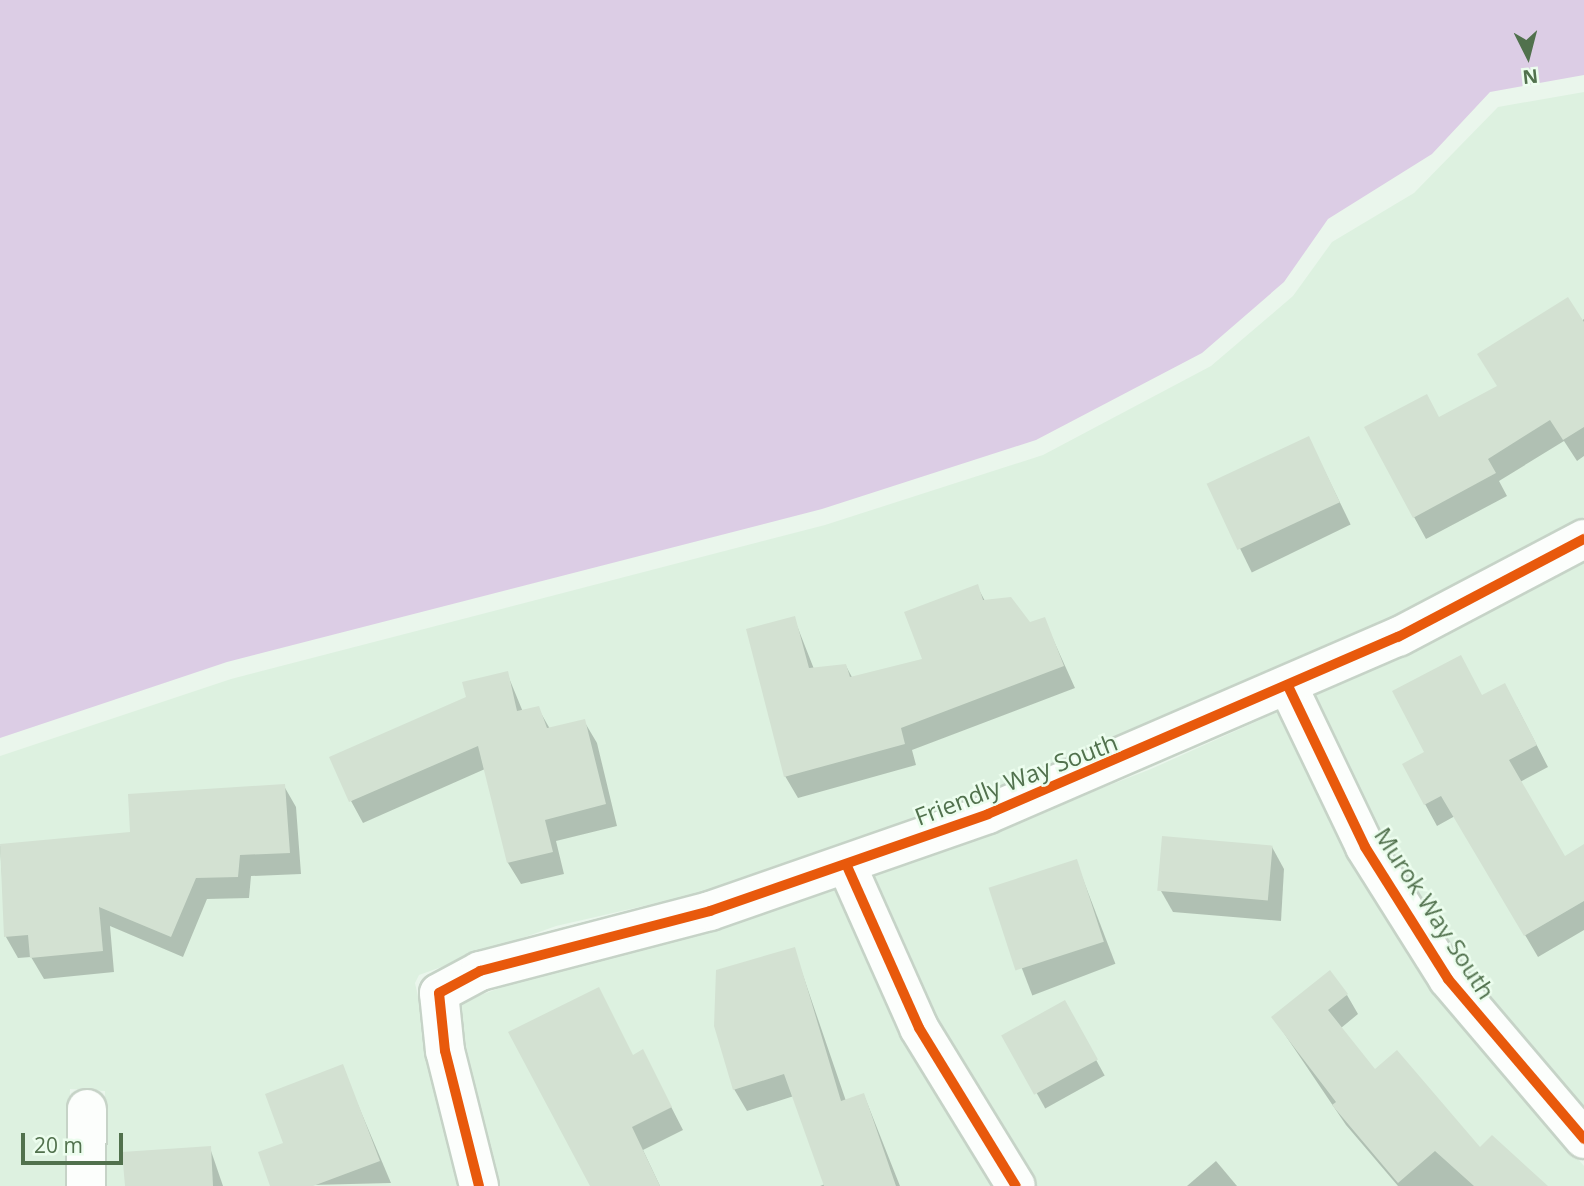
<!DOCTYPE html>
<style>
body{margin:0}
#map{position:relative;width:1584px;height:1186px;overflow:hidden;background:#eaf6ec;font-family:"Open Sans",sans-serif}
div>[style]{position:absolute}
[style*='--x']{left:calc(var(--x)*1px);top:calc(var(--y)*1px);width:calc(var(--w)*1px);rotate:calc(var(--a)*1deg)}
.residential>*{inset:0;background:#ddf1e0}
.water>*{inset:0;background:#dccde5}
.shadow>*{inset:0;background:#0003;transform-origin:0 0}
.building>*{inset:0;background:#d3e1d2;transform-origin:0 0}
.roads{filter:drop-shadow(2px 0 #c6d3c7) drop-shadow(-2px 0 #c6d3c7) drop-shadow(0 2px #c6d3c7) drop-shadow(0 -2px #c6d3c7)}
.minor>*{height:38px;margin:-19px;padding:0 19px;transform-origin:19px;border-radius:19px;background:#fcfefc}
.cycleway>*{height:10px;margin:-5px;padding:0 5px;transform-origin:5px;border-radius:5px;background:#e8590c}
span{translate:-50% -50%;white-space:nowrap;text-align:center;line-height:1.15;-webkit-text-stroke:5px #ecfdee;paint-order:stroke}
.street-label{font-size:24px;color:#51714d}
.north{position:absolute;left:1493px;top:21px;width:70px;height:70px;-webkit-text-stroke:5px #ecfdee;paint-order:stroke;rotate:174deg;font-size:19px;font-weight:700;line-height:28px;text-align:center;color:#51714d}
.north::after{content:'';display:block;margin:auto;width:24px;height:32px;background:#51714d;clip-path:polygon(50% 0,100% 100%,50% 72%,0 100%)}
.scale{position:absolute;left:21px;top:1133px;width:102px;height:32px;box-sizing:border-box;border:4px solid #51714d;border-top:0;padding-left:9px;font-size:21px;line-height:24px;white-space:nowrap;color:#51714d;-webkit-text-stroke:5px #ecfdee;paint-order:stroke}
</style>
<div id="map">
<div class="residential">
<i style="clip-path:polygon(1584px 92px,1584px 517px,1391px 619px,982px 795px,705px 892px,556px 926px,419px 975px,415px 983px,461px 1186px,103px 1186px,105px 1091px,70px 1089px,68px 1186px,0 1186px,0 756px,231px 679px,825px 525px,1043px 455px,1211px 366px,1293px 296px,1332px 242px,1414px 193px,1498px 107px)"></i>
<i style="clip-path:polygon(1584px 562px,1584px 1112px,1462px 967px,1380px 837px,1312px 696px,1405px 656px)"></i>
<i style="clip-path:polygon(1280px 711px,1435px 992px,1584px 1166px,1584px 1186px,1037px 1186px,935px 1018px,872px 877px,1151px 769px)"></i>
<i style="clip-path:polygon(838px 889px,905px 1038px,994px 1186px,497px 1186px,457px 1004px,566px 963px,714px 930px)"></i>
</div>
<div class="water">
<i style="clip-path:polygon(0 0,1584px 0,1584px 75px,1490px 92px,1432px 154px,1328px 219px,1284px 282px,1202px 353px,1036px 440px,822px 509px,227px 662px,0 738px)"></i>
</div>
<div class="shadow">
<i style="clip-path:polygon(1584px 319px,1584px 456px,1577px 461px,1564px 441px,1499px 481px,1507px 496px,1426px 539px,1414px 517px,1439px 419px,1499px 387px)"></i>
<i style="left:1309px;top:439px;width:95px;height:110px;rotate:64deg"></i>
<i style="clip-path:polygon(977px 586px,985px 601px,1029px 624px,1044px 619px,1075px 688px,912px 750px,916px 765px,798px 798px,785px 776px,794px 618px,814px 669px,846px 666px,853px 679px,924px 661px)"></i>
<i style="clip-path:polygon(507px 673px,523px 712px,538px 708px,550px 729px,584px 721px,597px 743px,617px 826px,556px 841px,564px 874px,521px 884px,508px 863px,485px 769px,363px 823px,351px 801px,468px 698px)"></i>
<i style="clip-path:polygon(1482px 697px,1517px 707px,1548px 767px,1520px 782px,1565px 858px,1584px 846px,1584px 930px,1538px 957px,1455px 816px,1437px 826px,1425px 804px,1427px 752px)"></i>
<i style="clip-path:polygon(284px 786px,296px 807px,301px 874px,251px 876px,249px 898px,207px 899px,183px 957px,110px 926px,114px 972px,44px 979px,31px 957px,18px 958px,6px 937px,0 846px,132px 833px)"></i>
<i style="clip-path:polygon(1272px 847px,1284px 869px,1281px 921px,1173px 912px,1161px 891px)"></i>
<i style="left:1076px;top:861px;width:110px;height:89px;rotate:69deg"></i>
<i style="clip-path:polygon(794px 949px,846px 1101px,864px 1095px,900px 1186px,820px 1186px,825px 1184px,794px 1096px,747px 1111px,734px 1089px)"></i>
<i style="clip-path:polygon(1347px 995px,1358px 1014px,1341px 1028px,1375px 1071px,1480px 1150px,1546px 1186px,1398px 1186px,1346px 1125px,1273px 1017px)"></i>
<i style="left:1064px;top:1002px;width:84px;height:68px;rotate:61deg"></i>
<i style="clip-path:polygon(643px 1052px,683px 1130px,643px 1150px,660px 1186px,594px 1186px,633px 1056px)"></i>
<i style="clip-path:polygon(342px 1067px,391px 1183px,272px 1186px,285px 1144px)"></i>
<i style="clip-path:polygon(210px 1148px,223px 1186px,126px 1186px)"></i>
<i style="clip-path:polygon(1216px 1161px,1237px 1186px,1187px 1186px)"></i>
</div>
<div class="building">
<i style="clip-path:polygon(1568px 297px,1584px 322px,1584px 427px,1563px 440px,1550px 420px,1488px 459px,1496px 473px,1413px 518px,1364px 427px,1427px 394px,1439px 417px,1497px 386px,1477px 354px)"></i>
<i style="left:1309px;top:436px;width:73px;height:113px;rotate:65deg"></i>
<i style="clip-path:polygon(978px 584px,983px 600px,1011px 597px,1030px 622px,1045px 617px,1064px 666px,901px 728px,905px 744px,784px 777px,746px 629px,795px 616px,809px 668px,846px 664px,850px 677px,922px 659px,904px 612px)"></i>
<i style="clip-path:polygon(1461px 655px,1482px 695px,1505px 683px,1537px 745px,1509px 760px,1565px 856px,1584px 844px,1584px 901px,1524px 936px,1441px 796px,1424px 805px,1402px 764px,1424px 752px,1392px 691px)"></i>
<i style="clip-path:polygon(508px 671px,517px 711px,539px 706px,547px 728px,585px 719px,606px 804px,545px 820px,553px 852px,507px 863px,478px 746px,349px 802px,329px 757px,466px 697px,462px 682px)"></i>
<i style="clip-path:polygon(285px 784px,290px 853px,240px 855px,238px 877px,196px 878px,171px 937px,99px 907px,103px 951px,30px 958px,28px 935px,4px 937px,0 844px,130px 832px,128px 794px)"></i>
<i style="left:1162px;top:836px;width:111px;height:55px;rotate:5deg"></i>
<i style="left:1077px;top:859px;width:87px;height:93px;rotate:72deg"></i>
<i style="clip-path:polygon(795px 947px,841px 1101px,864px 1093px,896px 1186px,824px 1186px,784px 1074px,733px 1090px,714px 1026px,716px 970px)"></i>
<i style="clip-path:polygon(1330px 970px,1348px 994px,1328px 1010px,1375px 1069px,1397px 1050px,1480px 1147px,1492px 1135px,1548px 1186px,1474px 1186px,1435px 1151px,1398px 1183px,1332px 1105px,1336px 1102px,1271px 1017px)"></i>
<i style="clip-path:polygon(599px 987px,633px 1055px,643px 1049px,672px 1107px,632px 1127px,660px 1186px,590px 1186px,508px 1032px)"></i>
<i style="left:1065px;top:1000px;width:68px;height:73px;rotate:61deg"></i>
<i style="clip-path:polygon(343px 1064px,380px 1161px,313px 1186px,270px 1186px,258px 1152px,283px 1143px,265px 1094px)"></i>
<i style="clip-path:polygon(211px 1146px,213px 1186px,125px 1186px,122px 1152px)"></i>
</div>
<div class="roads">
<div class="minor">
<i style="--x:1288;--y:686;--w:178;--a:64.4"></i>
<i style="--x:1365;--y:847;--w:156;--a:57.8"></i>
<i style="--x:1448;--y:979;--w:210;--a:49.6"></i>
<i style="--x:847;--y:866;--w:177;--a:66"></i>
<i style="--x:919;--y:1028;--w:185;--a:58.5"></i>
<i style="--x:86;--y:1186;--w:77;--a:-89.3"></i>
<i style="--x:479;--y:1186;--w:139;--a:-104.1"></i>
<i style="--x:445;--y:1051;--w:58;--a:-95.9"></i>
<i style="--x:439;--y:993;--w:47;--a:-28.2"></i>
<i style="--x:480;--y:971;--w:238;--a:-14.6"></i>
<i style="--x:710;--y:911;--w:294;--a:-19.2"></i>
<i style="--x:988;--y:814;--w:447;--a:-23.4"></i>
<i style="--x:1398;--y:637;--w:210;--a:-27.8"></i>
</div>
</div>
<div class="cycleway">
<i style="--x:1288;--y:686;--w:178;--a:64.4"></i>
<i style="--x:1365;--y:847;--w:156;--a:57.8"></i>
<i style="--x:1448;--y:979;--w:210;--a:49.6"></i>
<i style="--x:847;--y:866;--w:177;--a:66"></i>
<i style="--x:919;--y:1028;--w:185;--a:58.5"></i>
<i style="--x:479;--y:1186;--w:139;--a:-104.1"></i>
<i style="--x:445;--y:1051;--w:58;--a:-95.9"></i>
<i style="--x:439;--y:993;--w:47;--a:-28.2"></i>
<i style="--x:480;--y:971;--w:238;--a:-14.6"></i>
<i style="--x:710;--y:911;--w:294;--a:-19.2"></i>
<i style="--x:988;--y:814;--w:447;--a:-23.4"></i>
<i style="--x:1398;--y:637;--w:210;--a:-27.8"></i>
</div>
<div class="street-label">
<span style="left:1016px;top:779px;rotate:-21deg">Friendly Way South</span>
<span style="left:1435px;top:913px;rotate:57deg">Murok Way South</span>
</div>
<div class="north">N</div>
<div class="scale">20 m</div>
</div>
